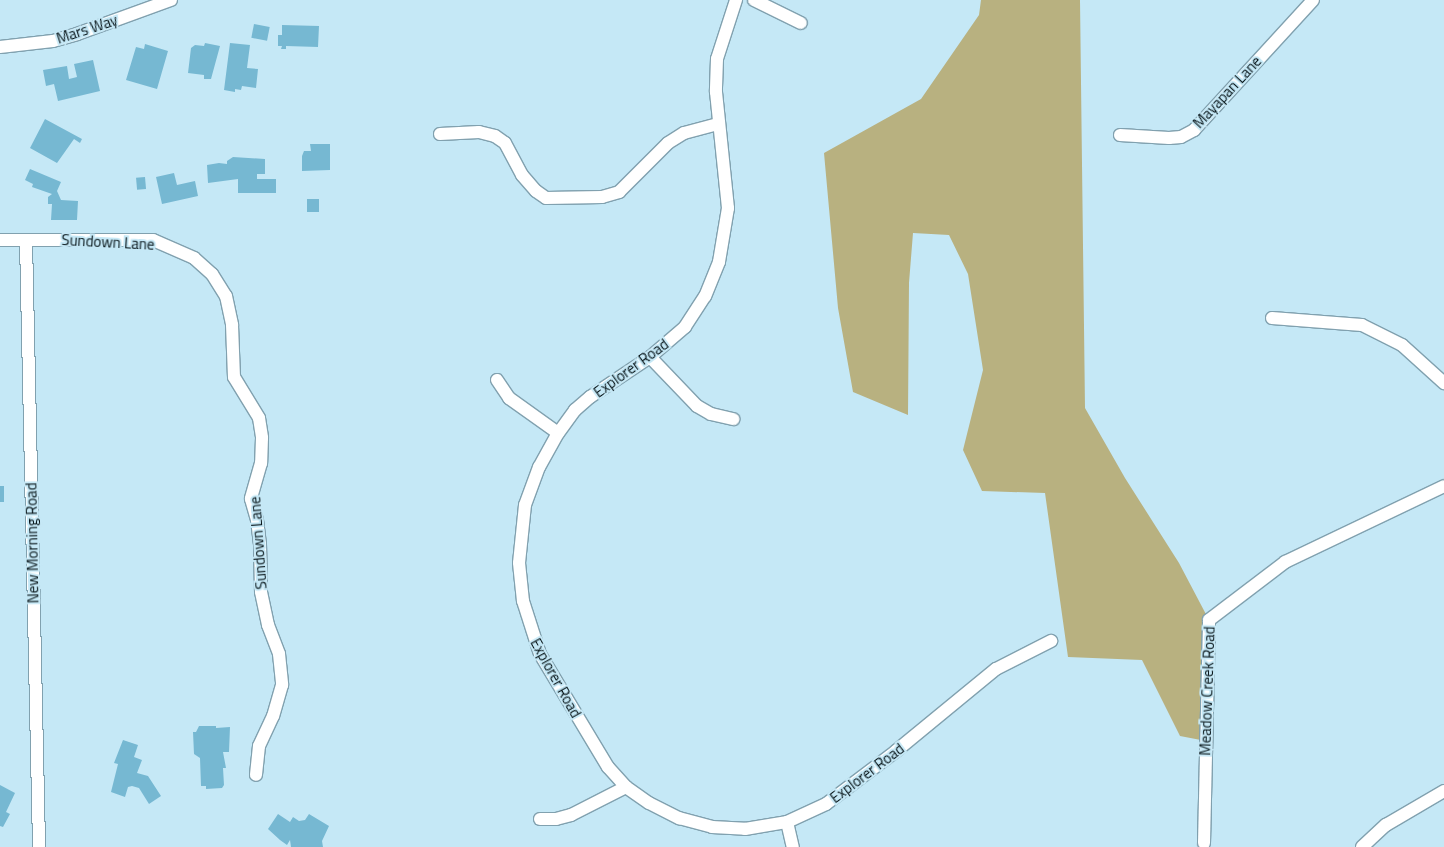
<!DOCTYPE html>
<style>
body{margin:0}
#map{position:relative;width:1444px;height:847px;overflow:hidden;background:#c5e8f6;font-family:"Titillium Web",sans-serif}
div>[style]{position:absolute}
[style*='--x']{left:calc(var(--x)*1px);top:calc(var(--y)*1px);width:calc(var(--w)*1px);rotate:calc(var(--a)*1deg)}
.green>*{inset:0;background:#b8b180}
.building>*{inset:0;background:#76b8d2;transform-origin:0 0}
.roads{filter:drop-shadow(1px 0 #81a1af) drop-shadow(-1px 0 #81a1af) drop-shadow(0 1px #81a1af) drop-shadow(0 -1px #81a1af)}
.minor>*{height:12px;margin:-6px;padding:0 6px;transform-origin:6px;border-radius:6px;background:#fff}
span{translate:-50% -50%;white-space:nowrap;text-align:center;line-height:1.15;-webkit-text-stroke:4px #c5e8f6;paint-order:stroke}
.street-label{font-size:15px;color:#061317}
</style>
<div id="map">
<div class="green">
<i style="clip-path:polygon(981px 0,1080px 0,1085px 408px,1125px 478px,1179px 563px,1209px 620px,1206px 741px,1180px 736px,1142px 660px,1068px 657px,1045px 493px,982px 491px,963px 450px,983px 370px,968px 274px,949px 235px,913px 233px,909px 283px,908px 415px,853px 392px,838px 308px,824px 153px,921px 99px,979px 15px)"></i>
</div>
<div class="building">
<i style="left:254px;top:24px;width:16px;height:14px;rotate:11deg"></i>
<i style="clip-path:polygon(282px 25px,319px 26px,318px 47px,286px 46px,286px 49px,281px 49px,282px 46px,278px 46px,278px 35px,282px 35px)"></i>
<i style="clip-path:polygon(205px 43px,220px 46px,211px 79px,204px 79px,204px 75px,188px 73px,191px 48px,195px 45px,204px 46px)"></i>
<i style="clip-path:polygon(230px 43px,250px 45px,247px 68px,258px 69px,256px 88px,242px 86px,241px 90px,235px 89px,235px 92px,224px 90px)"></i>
<i style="clip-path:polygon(145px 44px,168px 51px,157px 89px,126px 80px,136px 47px,144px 49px)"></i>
<i style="clip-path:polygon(93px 60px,100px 91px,58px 101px,54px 84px,46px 86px,43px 70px,67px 66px,69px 79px,77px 77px,74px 64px)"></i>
<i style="clip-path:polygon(45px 119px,82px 139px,80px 143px,74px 139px,57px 163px,30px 148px)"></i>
<i style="clip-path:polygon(310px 144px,330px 144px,330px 170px,302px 171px,302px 156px,304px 151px,311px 151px)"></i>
<i style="clip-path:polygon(233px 157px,265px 159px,265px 174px,257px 174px,257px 179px,276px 179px,276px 193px,238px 193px,238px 179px,208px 183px,207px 165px,219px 163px,227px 164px,227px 161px)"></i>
<i style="clip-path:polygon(30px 169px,61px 182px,57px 191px,61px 200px,78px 201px,77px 220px,51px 220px,52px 204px,48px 204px,48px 197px,52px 194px,32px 187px,33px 184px,25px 180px)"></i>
<i style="clip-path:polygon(174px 173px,177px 185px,195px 181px,198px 196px,162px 204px,156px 177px)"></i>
<i style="left:145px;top:177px;width:12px;height:9px;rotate:85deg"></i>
<i style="left:307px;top:199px;width:12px;height:13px"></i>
<i style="left:0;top:486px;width:4px;height:16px"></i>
<i style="clip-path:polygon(216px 726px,216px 728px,230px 727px,229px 752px,223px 752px,226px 768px,223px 768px,224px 785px,222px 788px,206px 789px,206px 786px,201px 786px,200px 758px,194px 754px,193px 732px,196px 732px,199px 726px)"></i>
<i style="clip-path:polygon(123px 740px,138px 745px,134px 757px,142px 760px,137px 773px,148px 776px,161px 796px,149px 804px,139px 788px,132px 786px,128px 787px,125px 797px,111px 792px,118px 764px,114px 763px)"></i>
<i style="clip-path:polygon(0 785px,15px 793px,6px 812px,10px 814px,3px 827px,0 826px)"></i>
<i style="clip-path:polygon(278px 814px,290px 822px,293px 817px,299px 821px,305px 820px,309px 814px,329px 826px,322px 841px,323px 847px,291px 847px,290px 840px,287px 845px,280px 840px,268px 829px)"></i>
</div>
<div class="roads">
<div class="minor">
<i style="--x:736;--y:0;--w:62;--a:107.9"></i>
<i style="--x:717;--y:59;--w:33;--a:92"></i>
<i style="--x:716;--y:92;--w:117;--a:84.1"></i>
<i style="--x:728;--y:208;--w:55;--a:99.5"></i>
<i style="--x:719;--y:262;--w:37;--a:112"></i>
<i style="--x:705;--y:296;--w:37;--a:123"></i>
<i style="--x:685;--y:327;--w:46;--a:139.4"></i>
<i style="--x:650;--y:357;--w:72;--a:146.3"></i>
<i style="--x:590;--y:397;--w:20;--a:139"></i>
<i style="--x:575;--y:410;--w:29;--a:126"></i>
<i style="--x:558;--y:433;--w:39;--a:119"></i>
<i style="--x:539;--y:467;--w:40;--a:110.2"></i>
<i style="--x:525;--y:505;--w:58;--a:95.9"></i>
<i style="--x:519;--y:563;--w:38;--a:84"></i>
<i style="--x:523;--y:601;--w:56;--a:72.2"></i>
<i style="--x:540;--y:654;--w:132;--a:59"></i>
<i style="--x:608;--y:767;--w:27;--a:48"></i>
<i style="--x:626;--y:787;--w:28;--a:35"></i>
<i style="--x:649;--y:803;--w:34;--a:27"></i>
<i style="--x:679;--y:818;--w:34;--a:15"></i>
<i style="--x:712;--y:827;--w:33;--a:3"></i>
<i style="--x:745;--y:829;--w:43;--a:-9.5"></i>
<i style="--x:787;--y:822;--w:43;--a:-24.8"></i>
<i style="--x:826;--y:804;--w:88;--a:-37.1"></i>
<i style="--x:896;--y:751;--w:129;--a:-39.4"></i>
<i style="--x:996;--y:669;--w:62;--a:-27"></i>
<i style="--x:754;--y:0;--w:52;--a:26.1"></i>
<i style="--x:0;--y:47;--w:53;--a:-6.5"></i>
<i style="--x:53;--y:41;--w:25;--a:-16"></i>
<i style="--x:77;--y:34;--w:100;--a:-19.9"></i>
<i style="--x:440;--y:134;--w:39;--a:-3"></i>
<i style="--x:479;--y:132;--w:16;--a:14"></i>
<i style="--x:495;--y:136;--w:12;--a:35"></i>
<i style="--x:505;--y:143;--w:36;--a:62"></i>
<i style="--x:522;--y:175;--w:21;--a:49"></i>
<i style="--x:536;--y:191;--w:12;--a:35"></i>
<i style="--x:546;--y:198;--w:56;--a:-1"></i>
<i style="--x:602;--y:197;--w:18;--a:-16"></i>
<i style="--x:619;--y:192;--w:69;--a:-45"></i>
<i style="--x:668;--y:143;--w:19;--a:-32"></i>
<i style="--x:684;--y:133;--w:35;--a:-15"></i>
<i style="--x:1120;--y:135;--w:49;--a:3.5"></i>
<i style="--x:1169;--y:138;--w:12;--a:-5"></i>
<i style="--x:1181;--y:137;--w:15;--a:-28"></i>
<i style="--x:1194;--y:130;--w:176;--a:-47.5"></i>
<i style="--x:0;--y:240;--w:153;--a:0"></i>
<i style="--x:153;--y:240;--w:45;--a:23.7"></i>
<i style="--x:194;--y:258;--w:24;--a:42"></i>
<i style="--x:212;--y:274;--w:26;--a:58"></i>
<i style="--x:226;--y:296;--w:30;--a:78"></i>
<i style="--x:232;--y:325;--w:52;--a:87.8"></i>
<i style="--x:234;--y:377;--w:48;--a:58.6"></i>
<i style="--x:259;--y:418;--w:20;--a:81"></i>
<i style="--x:262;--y:438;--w:25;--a:92"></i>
<i style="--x:261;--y:463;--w:37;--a:106"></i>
<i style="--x:251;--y:499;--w:22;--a:74"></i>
<i style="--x:257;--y:520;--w:24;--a:83"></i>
<i style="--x:260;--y:544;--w:48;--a:88.8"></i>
<i style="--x:261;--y:592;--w:34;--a:78"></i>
<i style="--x:268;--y:625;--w:31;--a:69"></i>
<i style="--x:279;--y:654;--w:31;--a:84"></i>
<i style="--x:282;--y:685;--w:32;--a:106"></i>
<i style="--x:273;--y:716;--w:33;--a:115"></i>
<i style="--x:259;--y:746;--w:29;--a:96"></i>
<i style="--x:26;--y:240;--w:607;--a:88.77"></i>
<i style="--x:1272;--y:318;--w:90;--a:4.4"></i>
<i style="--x:1362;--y:325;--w:45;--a:26.6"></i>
<i style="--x:1402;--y:345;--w:57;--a:42.1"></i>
<i style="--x:650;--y:357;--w:68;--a:46.2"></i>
<i style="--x:697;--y:406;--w:16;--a:30"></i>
<i style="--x:711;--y:414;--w:23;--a:13"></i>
<i style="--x:497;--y:380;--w:22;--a:56"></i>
<i style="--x:509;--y:398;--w:60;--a:35.5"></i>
<i style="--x:540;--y:819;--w:16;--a:0"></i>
<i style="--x:556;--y:819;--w:16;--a:-15"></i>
<i style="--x:571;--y:815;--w:62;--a:-27"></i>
<i style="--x:787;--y:822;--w:26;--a:77"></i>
<i style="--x:1204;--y:843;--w:223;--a:-88.7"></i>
<i style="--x:1209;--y:620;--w:96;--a:-37.3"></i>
<i style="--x:1285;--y:562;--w:176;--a:-25.5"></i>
<i style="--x:1362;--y:847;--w:33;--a:-43"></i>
<i style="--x:1386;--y:825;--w:67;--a:-30.4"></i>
</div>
</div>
<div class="street-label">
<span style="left:87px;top:29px;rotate:-18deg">Mars Way</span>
<span style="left:1227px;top:92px;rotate:-47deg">Mayapan Lane</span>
<span style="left:108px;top:242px;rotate:3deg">Sundown Lane</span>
<span style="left:631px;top:368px;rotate:-36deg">Explorer Road</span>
<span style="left:32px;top:543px;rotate:-91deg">New Morning Road</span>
<span style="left:258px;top:543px;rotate:-94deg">Sundown Lane</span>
<span style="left:556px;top:678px;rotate:61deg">Explorer Road</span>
<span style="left:1207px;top:691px;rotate:-88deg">Meadow Creek Road</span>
<span style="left:867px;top:773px;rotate:-37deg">Explorer Road</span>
</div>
</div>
